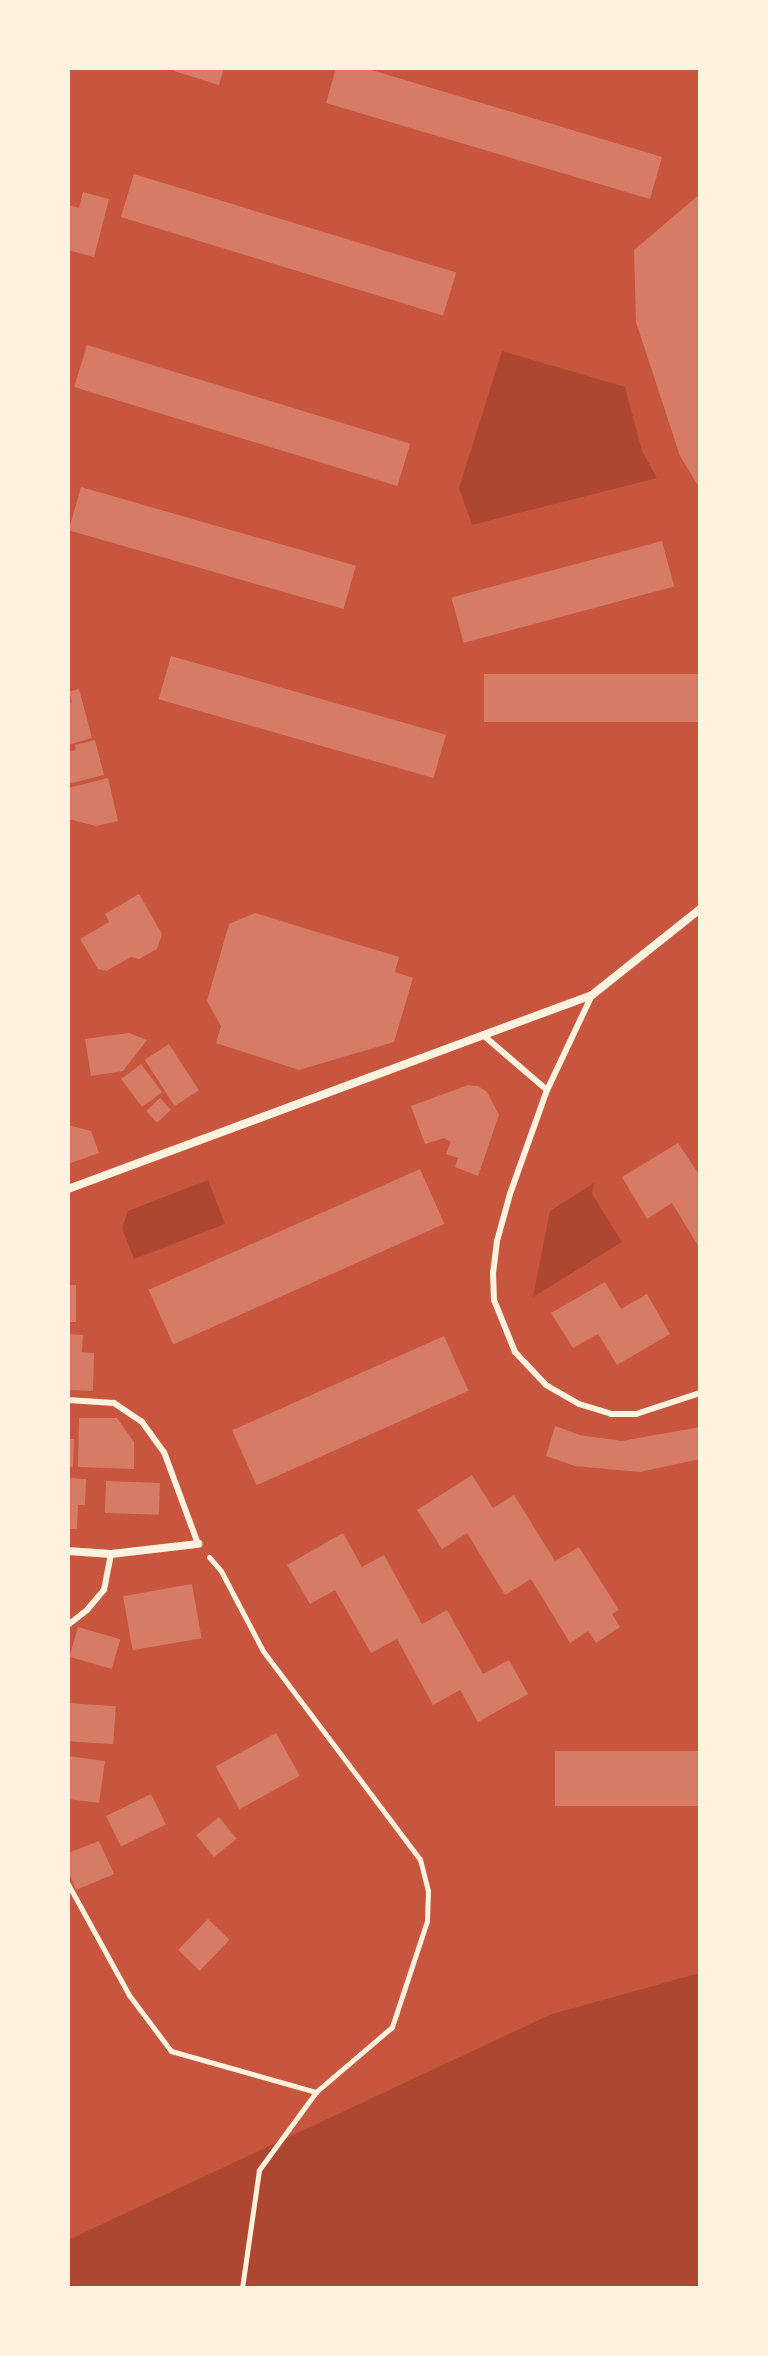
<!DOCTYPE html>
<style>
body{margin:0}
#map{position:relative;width:768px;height:2356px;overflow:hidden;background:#c8553d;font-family:Jost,sans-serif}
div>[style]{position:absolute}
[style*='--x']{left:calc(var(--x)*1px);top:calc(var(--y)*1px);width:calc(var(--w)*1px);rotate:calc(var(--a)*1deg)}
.green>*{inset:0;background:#ae4732}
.building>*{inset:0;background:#d67c66;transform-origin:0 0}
.path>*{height:5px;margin:-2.5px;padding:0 2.5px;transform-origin:2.5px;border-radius:2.5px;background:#fff3e0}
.service>*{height:6px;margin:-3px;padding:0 3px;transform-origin:3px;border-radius:3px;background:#fff3e0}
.minor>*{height:8px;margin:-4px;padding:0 4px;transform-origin:4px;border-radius:4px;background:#fff3e0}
span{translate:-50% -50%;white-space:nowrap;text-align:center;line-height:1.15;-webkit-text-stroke:8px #fff3e0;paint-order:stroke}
.frame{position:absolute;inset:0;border:70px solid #fff3e0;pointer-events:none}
</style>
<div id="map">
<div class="green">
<i style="clip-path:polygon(502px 351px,625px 387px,642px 451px,657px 478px,472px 525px,459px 488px)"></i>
<i style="clip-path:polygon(208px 1180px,225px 1224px,134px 1259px,122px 1228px,128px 1211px)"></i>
<i style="clip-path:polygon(594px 1183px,592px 1194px,622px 1242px,533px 1297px,550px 1211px)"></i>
<i style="clip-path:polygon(700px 1973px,700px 2288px,68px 2288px,68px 2240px,552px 2014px)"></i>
</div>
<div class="building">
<i style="clip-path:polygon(175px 68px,224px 68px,219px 85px,174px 71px)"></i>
<i style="clip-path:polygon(336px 68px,365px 68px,662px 157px,650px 199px,326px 103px)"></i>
<i style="left:134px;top:174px;width:337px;height:45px;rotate:17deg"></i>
<i style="clip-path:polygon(83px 192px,109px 199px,94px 257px,68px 250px,68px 205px,79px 208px)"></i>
<i style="clip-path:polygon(700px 194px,700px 489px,680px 456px,636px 322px,634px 250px)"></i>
<i style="left:87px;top:345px;width:338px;height:44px;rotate:17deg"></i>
<i style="left:81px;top:487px;width:286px;height:45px;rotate:16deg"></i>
<i style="left:662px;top:541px;width:47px;height:218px;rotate:75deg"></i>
<i style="left:171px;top:656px;width:286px;height:45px;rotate:16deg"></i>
<i style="left:700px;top:674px;width:48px;height:216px;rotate:90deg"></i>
<i style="clip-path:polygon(79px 689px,92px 738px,68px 745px,68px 703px,72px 702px,69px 692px)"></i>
<i style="clip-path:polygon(95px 740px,104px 775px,68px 784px,68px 752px,76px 750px,75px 745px)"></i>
<i style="clip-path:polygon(108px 778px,118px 821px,96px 826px,68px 819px,68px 788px)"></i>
<i style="clip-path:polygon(139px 894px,162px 934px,157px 949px,139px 959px,131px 957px,106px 971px,98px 969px,80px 939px,109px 922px,105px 914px)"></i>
<i style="clip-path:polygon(255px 913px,399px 957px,395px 972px,413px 978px,394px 1042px,299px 1070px,216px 1043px,221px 1026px,207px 1001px,229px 924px)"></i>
<i style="clip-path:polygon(129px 1033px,147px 1040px,123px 1071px,91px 1076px,85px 1039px)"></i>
<i style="left:169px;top:1044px;width:55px;height:29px;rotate:57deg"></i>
<i style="left:141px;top:1064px;width:35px;height:25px;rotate:53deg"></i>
<i style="clip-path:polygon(468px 1085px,478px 1086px,487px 1092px,499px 1115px,478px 1176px,455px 1167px,458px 1158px,446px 1154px,451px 1142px,444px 1138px,425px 1144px,411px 1106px)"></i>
<i style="left:160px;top:1098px;width:16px;height:19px;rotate:47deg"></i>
<i style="clip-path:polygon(68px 1125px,91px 1131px,99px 1153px,68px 1164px)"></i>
<i style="clip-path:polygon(678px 1143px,700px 1176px,700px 1249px,672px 1203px,647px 1219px,622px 1177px)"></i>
<i style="left:420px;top:1169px;width:60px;height:297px;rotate:66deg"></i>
<i style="clip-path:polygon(605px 1282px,621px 1309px,647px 1294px,670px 1334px,617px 1365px,598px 1334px,573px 1348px,551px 1313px)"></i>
<i style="left:68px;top:1285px;width:8px;height:37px"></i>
<i style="clip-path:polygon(68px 1334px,83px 1335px,82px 1352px,94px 1353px,93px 1391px,68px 1390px)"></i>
<i style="left:444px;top:1336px;width:60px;height:232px;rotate:66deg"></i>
<i style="clip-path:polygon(79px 1418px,117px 1418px,134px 1442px,134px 1469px,78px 1467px)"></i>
<i style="clip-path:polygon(555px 1426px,580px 1435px,622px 1441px,700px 1427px,700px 1459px,640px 1472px,575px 1466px,546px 1456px)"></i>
<i style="clip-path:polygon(68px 1439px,74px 1439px,73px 1467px,68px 1466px)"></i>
<i style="clip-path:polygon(472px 1475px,493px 1508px,514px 1495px,555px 1561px,579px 1547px,619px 1610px,612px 1614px,620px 1627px,596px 1643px,588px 1631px,570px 1643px,531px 1579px,505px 1595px,467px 1533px,442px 1549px,417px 1510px)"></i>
<i style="clip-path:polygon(68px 1478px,86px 1479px,85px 1505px,78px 1505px,77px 1529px,68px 1529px)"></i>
<i style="left:106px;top:1481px;width:54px;height:32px;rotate:2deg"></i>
<i style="clip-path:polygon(343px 1533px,362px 1567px,384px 1555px,422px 1624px,447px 1610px,483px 1674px,509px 1660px,528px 1694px,478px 1722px,460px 1690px,433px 1705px,397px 1639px,371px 1653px,335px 1590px,310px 1604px,287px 1565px)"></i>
<i style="left:192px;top:1584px;width:55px;height:70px;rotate:80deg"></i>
<i style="left:78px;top:1627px;width:44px;height:31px;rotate:16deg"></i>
<i style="left:68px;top:1703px;width:48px;height:38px;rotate:4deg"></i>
<i style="left:276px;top:1733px;width:49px;height:69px;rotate:61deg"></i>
<i style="left:700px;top:1751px;width:55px;height:145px;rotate:90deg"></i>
<i style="clip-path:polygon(68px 1756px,105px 1761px,99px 1803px,68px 1799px)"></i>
<i style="left:151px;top:1794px;width:34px;height:50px;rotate:64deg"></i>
<i style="left:219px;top:1817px;width:28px;height:29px;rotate:51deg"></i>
<i style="clip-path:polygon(99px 1841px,114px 1874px,76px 1890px,68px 1870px,68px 1853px)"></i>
<i style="left:208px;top:1919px;width:30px;height:43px;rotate:44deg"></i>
</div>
<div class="path">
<i style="--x:209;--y:1557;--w:18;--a:49"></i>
<i style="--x:221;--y:1571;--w:90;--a:62.3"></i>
<i style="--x:263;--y:1651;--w:261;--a:53"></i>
<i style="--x:420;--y:1859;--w:33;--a:76"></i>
<i style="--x:428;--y:1891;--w:30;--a:92"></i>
<i style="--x:427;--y:1921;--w:112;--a:108.3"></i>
<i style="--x:392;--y:2027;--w:100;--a:139.5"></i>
<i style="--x:316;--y:2092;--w:97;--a:126.2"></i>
<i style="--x:259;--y:2170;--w:119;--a:98.2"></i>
<i style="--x:68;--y:1884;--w:127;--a:61.2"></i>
<i style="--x:129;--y:1995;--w:70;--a:53.1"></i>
<i style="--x:171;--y:2051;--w:151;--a:15.8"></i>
</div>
<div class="service">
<i style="--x:592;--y:995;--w:105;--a:115.3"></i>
<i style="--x:547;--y:1090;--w:110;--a:109.6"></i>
<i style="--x:510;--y:1194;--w:49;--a:105.5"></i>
<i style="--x:497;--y:1241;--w:31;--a:97"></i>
<i style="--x:493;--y:1272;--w:28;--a:88"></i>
<i style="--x:494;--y:1300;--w:56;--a:68"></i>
<i style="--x:515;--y:1352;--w:45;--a:46.8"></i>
<i style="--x:546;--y:1385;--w:38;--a:30"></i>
<i style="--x:579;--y:1404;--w:34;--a:17"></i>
<i style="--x:611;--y:1414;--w:25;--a:0"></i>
<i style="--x:636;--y:1414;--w:67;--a:-18.2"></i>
<i style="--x:483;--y:1035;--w:84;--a:40.7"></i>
<i style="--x:68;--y:1400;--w:46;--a:3.7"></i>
<i style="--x:114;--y:1403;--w:34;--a:34"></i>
<i style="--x:142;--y:1422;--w:37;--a:54"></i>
<i style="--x:164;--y:1452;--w:98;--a:69.7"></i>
<i style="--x:68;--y:1625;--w:24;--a:-38"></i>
<i style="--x:87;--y:1610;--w:26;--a:-50"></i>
<i style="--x:104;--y:1590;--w:37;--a:-79"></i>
</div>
<div class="minor">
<i style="--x:68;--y:1189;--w:559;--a:-20.32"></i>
<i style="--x:592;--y:995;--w:138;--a:-38.5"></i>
<i style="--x:68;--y:1551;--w:43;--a:4"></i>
<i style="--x:111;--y:1554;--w:88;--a:-6.6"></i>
</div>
<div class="frame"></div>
</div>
